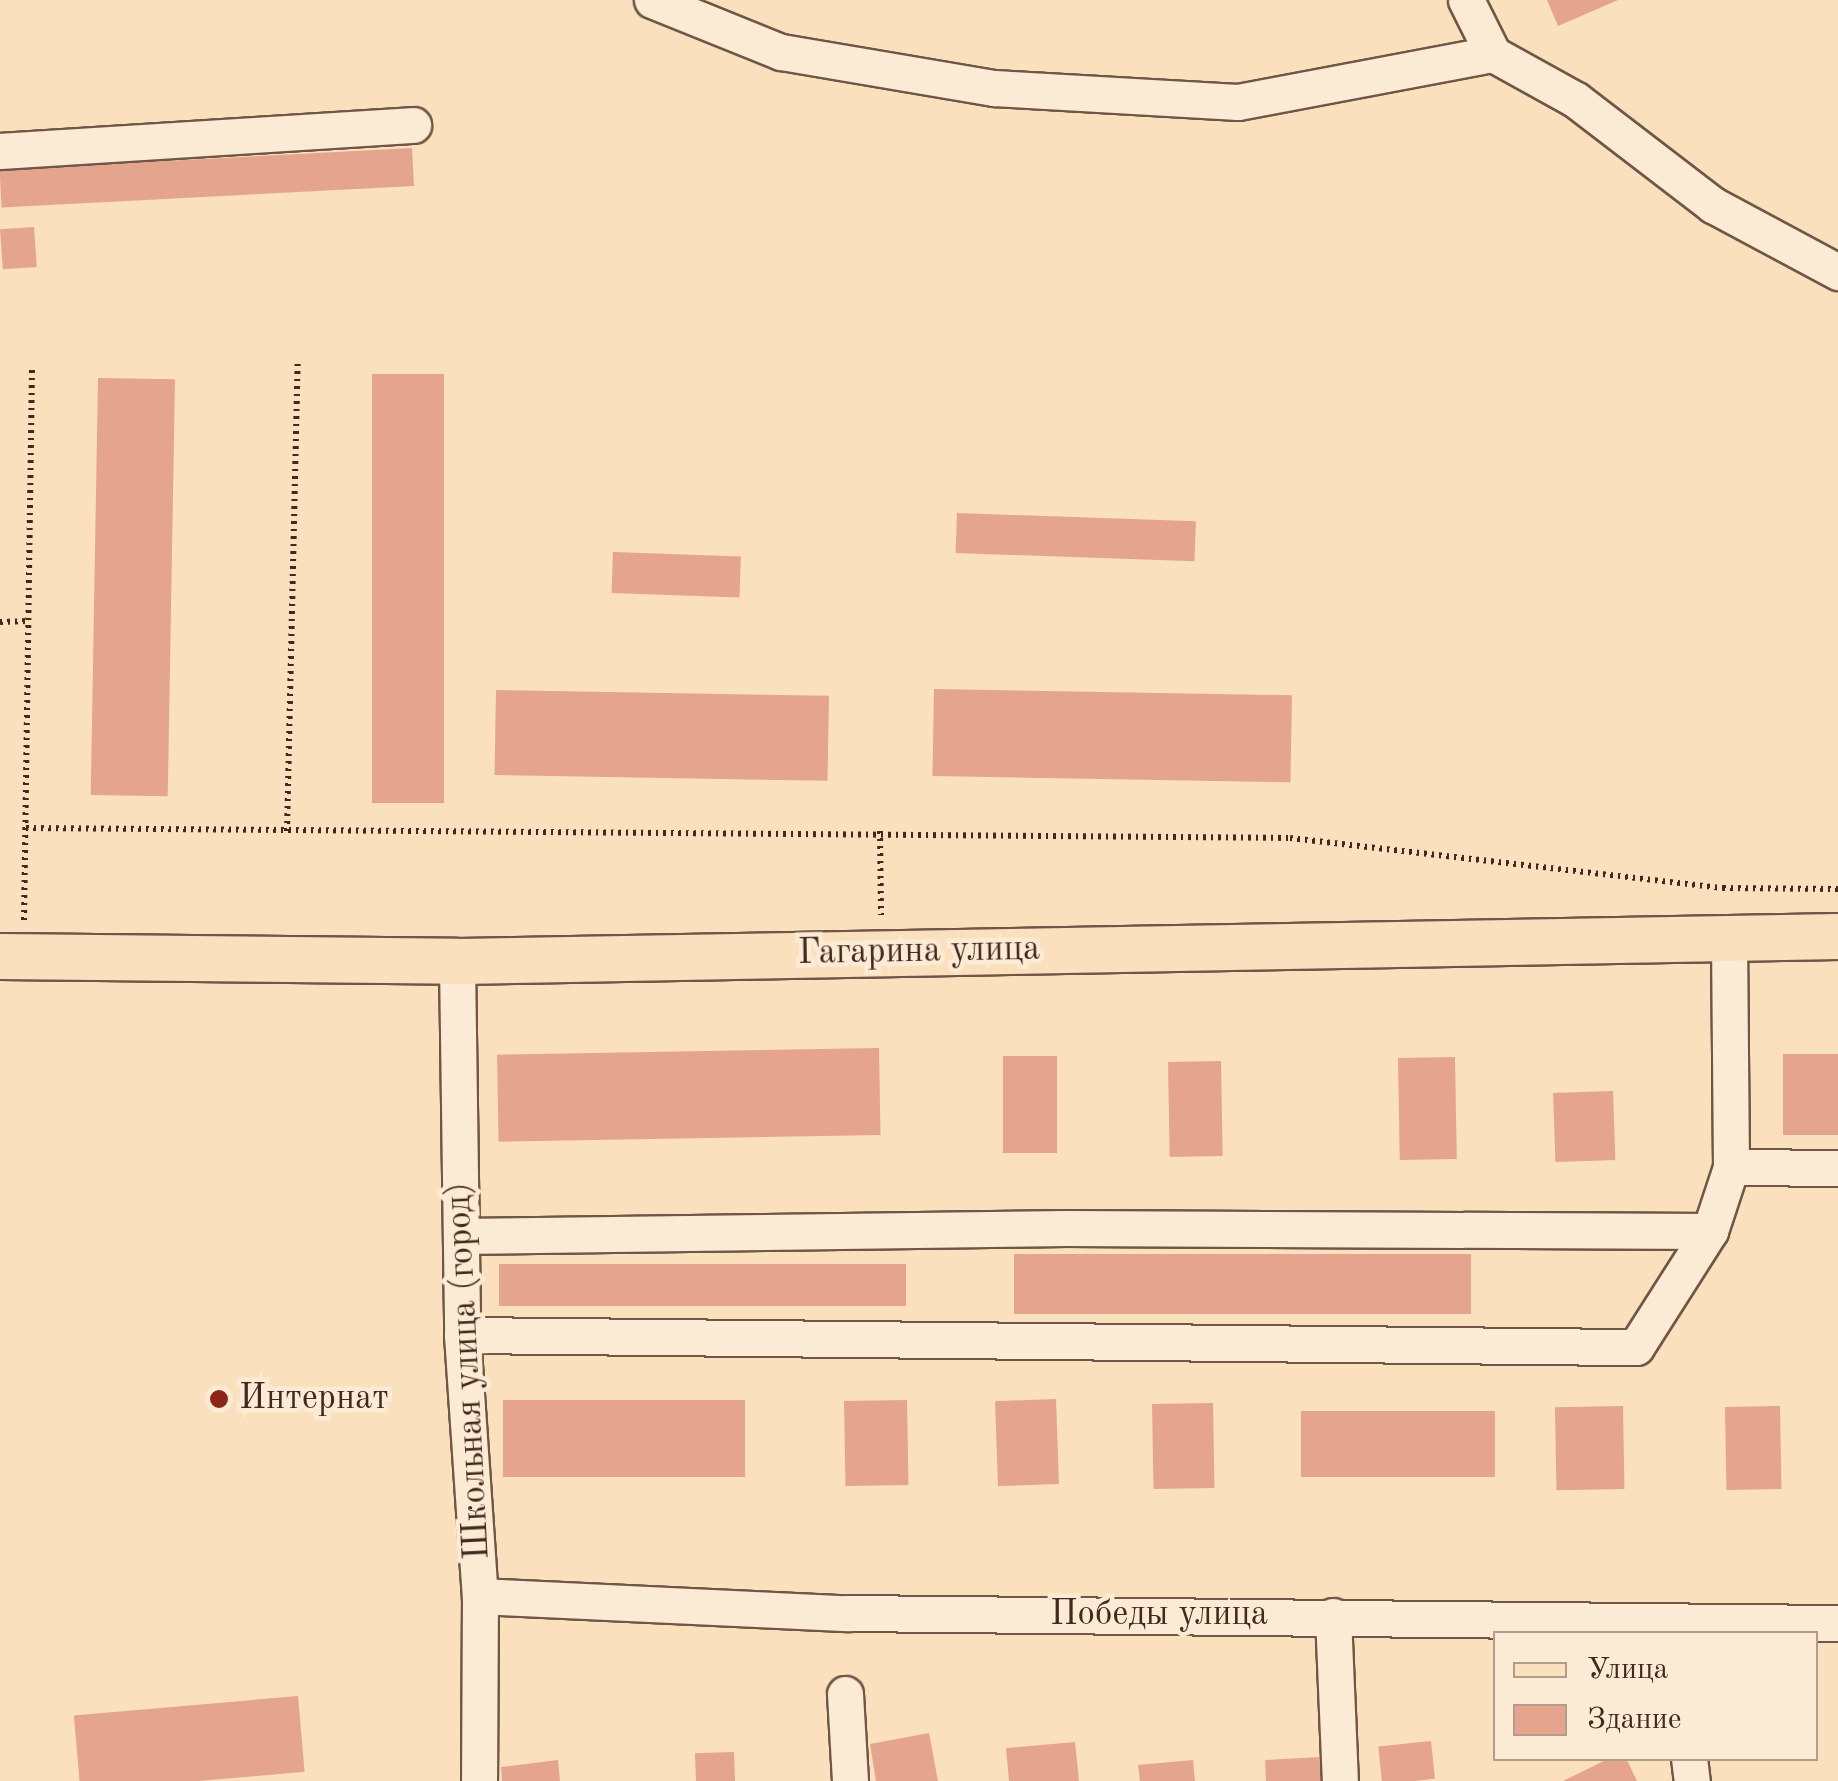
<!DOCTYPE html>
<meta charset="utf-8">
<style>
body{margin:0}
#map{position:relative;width:1838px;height:1781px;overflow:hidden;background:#fae0bd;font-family:"Old Standard TT",serif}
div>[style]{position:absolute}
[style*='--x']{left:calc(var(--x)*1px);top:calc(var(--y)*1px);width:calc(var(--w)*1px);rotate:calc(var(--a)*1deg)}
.building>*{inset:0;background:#e4a48d;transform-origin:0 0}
.path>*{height:6px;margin-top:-3px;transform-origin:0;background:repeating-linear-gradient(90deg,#42281e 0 2.5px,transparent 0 7.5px)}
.roads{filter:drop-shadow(2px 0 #705646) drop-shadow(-2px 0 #705646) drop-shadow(0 2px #705646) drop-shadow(0 -2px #705646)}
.minor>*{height:35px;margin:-17.5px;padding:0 17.5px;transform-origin:17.5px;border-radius:17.5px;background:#fcebd4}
.major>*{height:45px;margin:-22.5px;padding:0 22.5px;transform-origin:22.5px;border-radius:22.5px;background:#fae0bd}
.dots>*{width:28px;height:28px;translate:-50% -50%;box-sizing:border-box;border:5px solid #fcebd4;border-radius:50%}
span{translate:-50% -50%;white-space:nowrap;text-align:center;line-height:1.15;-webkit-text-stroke:9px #fcebd4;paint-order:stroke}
.street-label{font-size:35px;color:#42281e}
.poi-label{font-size:35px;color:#42281e}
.left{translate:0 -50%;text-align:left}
.legend{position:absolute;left:1493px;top:1631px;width:325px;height:130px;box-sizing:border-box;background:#fcebd4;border:2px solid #b29d8b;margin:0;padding:12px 18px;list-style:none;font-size:30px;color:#42281e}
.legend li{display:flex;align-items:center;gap:20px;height:50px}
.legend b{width:50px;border:2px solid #b29d8b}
</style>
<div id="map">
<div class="building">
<i style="clip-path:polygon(1547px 0,1618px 0,1558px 26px)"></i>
<i style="left:412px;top:148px;width:38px;height:413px;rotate:87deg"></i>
<i style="left:34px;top:227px;width:40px;height:34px;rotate:86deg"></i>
<i style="left:372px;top:374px;width:72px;height:429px"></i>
<i style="left:98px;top:378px;width:77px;height:417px;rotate:1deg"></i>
<i style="left:957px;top:513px;width:239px;height:40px;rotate:2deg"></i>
<i style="left:613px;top:552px;width:128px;height:41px;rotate:2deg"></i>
<i style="left:934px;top:689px;width:358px;height:87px;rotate:1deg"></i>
<i style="left:496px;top:690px;width:333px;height:85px;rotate:1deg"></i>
<i style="left:879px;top:1048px;width:87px;height:382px;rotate:89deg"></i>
<i style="left:1783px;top:1054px;width:55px;height:81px"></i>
<i style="left:1003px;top:1056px;width:54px;height:97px"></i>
<i style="left:1455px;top:1057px;width:102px;height:57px;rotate:89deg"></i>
<i style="left:1221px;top:1061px;width:95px;height:53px;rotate:89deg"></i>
<i style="left:1613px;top:1091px;width:69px;height:60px;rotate:88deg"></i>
<i style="left:1471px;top:1254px;width:60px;height:457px;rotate:90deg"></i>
<i style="left:906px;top:1264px;width:42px;height:407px;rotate:90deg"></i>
<i style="left:1056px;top:1399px;width:85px;height:61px;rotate:88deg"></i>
<i style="left:503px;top:1400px;width:242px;height:77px"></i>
<i style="left:907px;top:1400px;width:85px;height:63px;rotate:89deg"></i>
<i style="left:1213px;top:1403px;width:85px;height:61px;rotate:89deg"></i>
<i style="left:1623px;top:1406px;width:83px;height:68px;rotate:89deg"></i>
<i style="left:1780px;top:1406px;width:83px;height:55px;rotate:89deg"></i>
<i style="left:1301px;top:1411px;width:194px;height:66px"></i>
<i style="left:298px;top:1696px;width:76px;height:225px;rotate:85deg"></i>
<i style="clip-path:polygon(929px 1733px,938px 1781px,876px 1781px,870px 1744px)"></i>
<i style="left:1431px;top:1741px;width:38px;height:53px;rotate:84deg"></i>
<i style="clip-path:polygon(1075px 1742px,1079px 1781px,1009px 1781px,1006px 1748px)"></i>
<i style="left:734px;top:1752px;width:29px;height:39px;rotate:88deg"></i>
<i style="clip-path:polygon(1321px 1757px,1323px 1781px,1266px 1781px,1265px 1760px)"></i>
<i style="clip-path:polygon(1610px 1758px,1626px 1758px,1637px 1781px,1563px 1781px)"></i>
<i style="clip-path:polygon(558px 1760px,560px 1781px,502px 1781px,501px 1767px)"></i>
<i style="clip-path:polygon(1193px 1760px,1195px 1781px,1140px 1781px,1138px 1765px)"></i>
</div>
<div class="path">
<i style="--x:0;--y:622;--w:29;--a:-2"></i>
<i style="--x:26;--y:828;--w:1264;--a:0.45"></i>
<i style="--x:1290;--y:838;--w:436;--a:6.6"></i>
<i style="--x:1723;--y:888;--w:115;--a:0.5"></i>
<i style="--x:287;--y:831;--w:470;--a:-88.7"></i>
<i style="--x:880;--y:831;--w:84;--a:89.3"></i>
<i style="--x:24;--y:920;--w:554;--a:-89.17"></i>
</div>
<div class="roads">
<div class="minor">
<i style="--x:652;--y:0;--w:139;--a:22"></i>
<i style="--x:781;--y:52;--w:216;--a:9.6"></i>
<i style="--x:994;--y:88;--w:244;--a:3.3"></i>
<i style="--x:1238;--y:102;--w:259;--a:-10.7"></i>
<i style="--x:1493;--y:54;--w:95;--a:29"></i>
<i style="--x:1576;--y:100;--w:173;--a:37.5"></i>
<i style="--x:1713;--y:205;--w:142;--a:28.2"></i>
<i style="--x:1466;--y:0;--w:60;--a:63.4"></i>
<i style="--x:0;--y:151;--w:414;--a:-3.6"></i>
<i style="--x:457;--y:961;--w:374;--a:89.2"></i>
<i style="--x:462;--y:1335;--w:262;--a:86.1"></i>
<i style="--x:480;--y:1596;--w:185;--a:90.3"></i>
<i style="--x:1731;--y:1167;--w:107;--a:0.5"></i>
<i style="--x:461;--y:1236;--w:605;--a:-0.76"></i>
<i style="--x:1066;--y:1228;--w:644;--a:0.27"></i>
<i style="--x:462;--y:1335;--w:1174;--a:0.59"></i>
<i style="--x:1636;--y:1347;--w:138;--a:-57.5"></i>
<i style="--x:1710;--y:1231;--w:67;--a:-71.8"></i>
<i style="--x:1731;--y:1167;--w:229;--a:-90.5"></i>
<i style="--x:480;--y:1596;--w:367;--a:2.7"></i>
<i style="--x:847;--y:1613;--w:991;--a:0.58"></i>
<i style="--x:1333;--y:1616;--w:165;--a:87.6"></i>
<i style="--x:845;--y:1694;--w:87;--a:86.7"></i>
<i style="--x:1689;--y:1758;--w:23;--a:83"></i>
</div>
<div class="major">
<i style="--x:0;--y:956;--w:457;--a:0.6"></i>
<i style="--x:457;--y:961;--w:1381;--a:-1.04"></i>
</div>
</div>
<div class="dots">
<i style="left:219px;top:1399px;background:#8f2418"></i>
</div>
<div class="street-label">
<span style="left:919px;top:952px;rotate:-1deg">Гагарина улица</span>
<span style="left:469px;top:1371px;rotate:-93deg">Школьная улица (город)</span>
<span style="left:1159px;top:1615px">Победы улица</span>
</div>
<div class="poi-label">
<span class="left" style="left:239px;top:1399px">Интернат</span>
</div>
<ul class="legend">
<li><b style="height:12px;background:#fae0bd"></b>Улица</li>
<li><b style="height:28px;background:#e4a48d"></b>Здание</li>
</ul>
</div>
